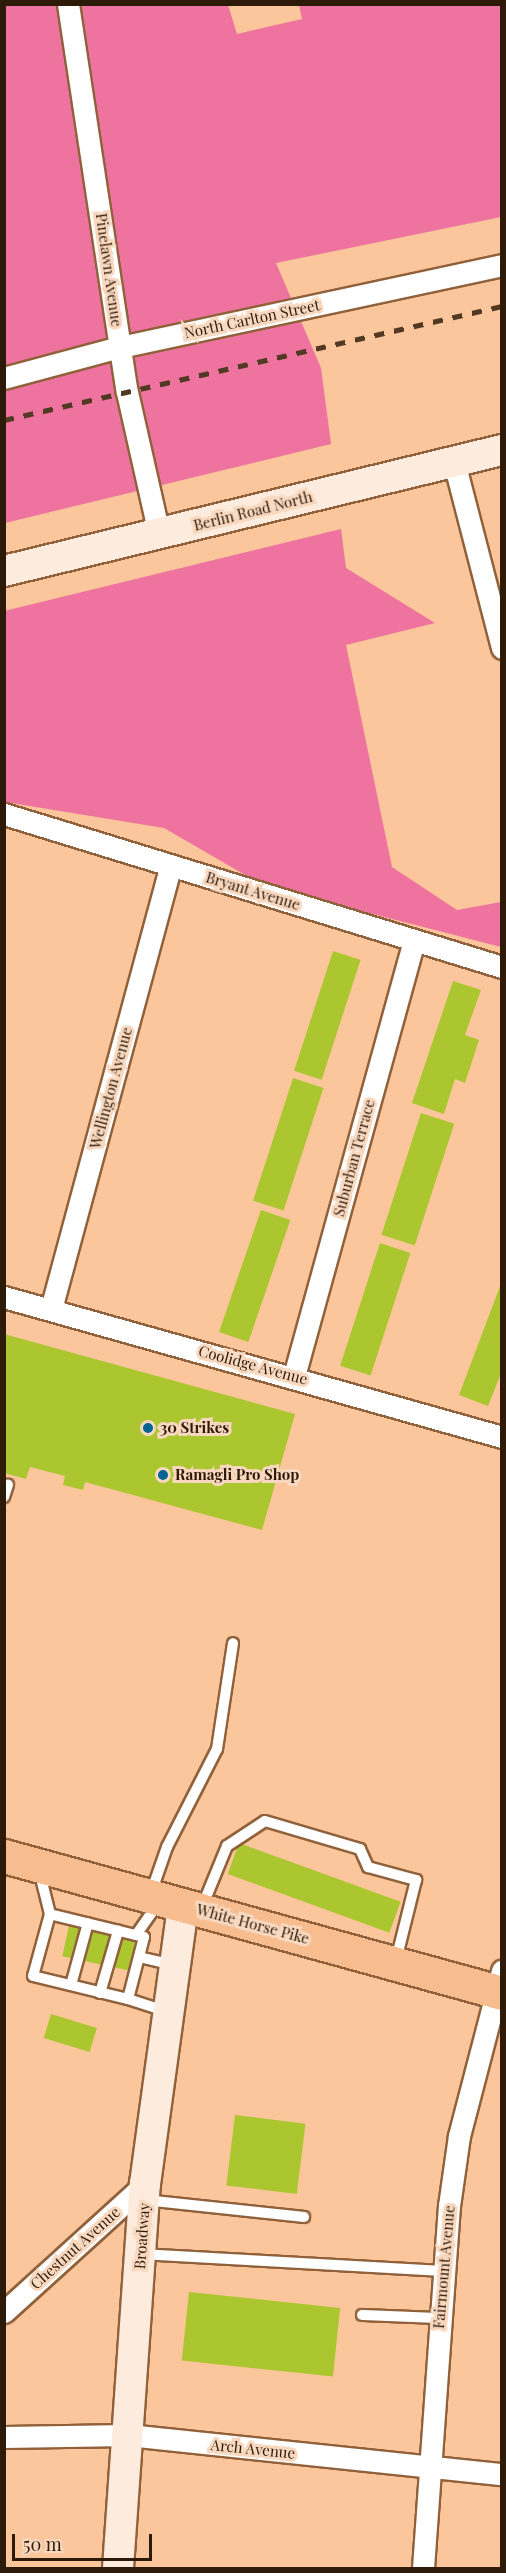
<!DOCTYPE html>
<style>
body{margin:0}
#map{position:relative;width:506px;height:2573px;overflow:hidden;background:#fbc69c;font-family:"Playfair Display",serif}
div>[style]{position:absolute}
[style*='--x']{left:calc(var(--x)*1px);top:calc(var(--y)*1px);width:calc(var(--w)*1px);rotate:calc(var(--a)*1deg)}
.green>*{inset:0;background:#ee749f}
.building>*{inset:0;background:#acc630;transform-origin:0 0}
.roads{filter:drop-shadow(2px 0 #90613a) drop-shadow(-2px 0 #90613a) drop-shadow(0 2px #90613a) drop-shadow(0 -2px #90613a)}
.lane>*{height:10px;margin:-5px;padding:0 5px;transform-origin:5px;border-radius:5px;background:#fff}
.street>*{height:21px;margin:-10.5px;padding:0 10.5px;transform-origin:10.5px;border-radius:10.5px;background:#fff}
.secondary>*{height:30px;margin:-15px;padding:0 15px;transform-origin:15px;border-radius:15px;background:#fdebdd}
.highway>*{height:33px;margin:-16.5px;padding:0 16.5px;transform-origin:16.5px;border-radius:16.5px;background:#f7bd8f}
.rail>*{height:4.5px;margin-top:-2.25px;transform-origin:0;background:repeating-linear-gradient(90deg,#523923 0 10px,transparent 0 20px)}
.dots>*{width:16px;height:16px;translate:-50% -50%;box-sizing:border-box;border:3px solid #f8d8bf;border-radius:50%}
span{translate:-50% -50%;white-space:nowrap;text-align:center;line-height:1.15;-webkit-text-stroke:6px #f8d8bf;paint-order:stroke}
.street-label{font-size:15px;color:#2d1a09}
.poi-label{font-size:15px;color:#2d1a09;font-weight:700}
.left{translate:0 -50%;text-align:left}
.frame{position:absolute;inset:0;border:6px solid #2d1a09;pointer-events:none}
.scale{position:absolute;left:12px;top:2534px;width:140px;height:27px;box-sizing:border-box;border:3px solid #2d1a09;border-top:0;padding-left:8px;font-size:18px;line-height:21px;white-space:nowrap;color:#2d1a09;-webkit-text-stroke:4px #f8d8bf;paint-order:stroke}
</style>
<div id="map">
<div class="green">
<i style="clip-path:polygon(4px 5px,228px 5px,237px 34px,302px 19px,299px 5px,501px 5px,501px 217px,276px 263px,321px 368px,331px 444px,5px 523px)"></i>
<i style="clip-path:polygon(341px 529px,346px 568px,435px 623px,346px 645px,392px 867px,457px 910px,501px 902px,501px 947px,264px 886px,164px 828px,5px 802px,4px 611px)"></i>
</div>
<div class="building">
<i style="left:333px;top:951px;width:29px;height:126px;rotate:18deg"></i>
<i style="clip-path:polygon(453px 981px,481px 990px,465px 1035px,479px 1040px,465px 1083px,455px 1079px,444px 1114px,412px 1103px)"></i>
<i style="left:293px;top:1078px;width:32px;height:129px;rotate:18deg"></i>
<i style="left:421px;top:1113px;width:35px;height:128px;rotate:18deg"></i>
<i style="left:261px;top:1210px;width:31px;height:129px;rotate:19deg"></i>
<i style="left:380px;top:1243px;width:32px;height:129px;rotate:18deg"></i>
<i style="clip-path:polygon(502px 1281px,502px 1371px,488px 1406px,459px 1395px)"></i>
<i style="clip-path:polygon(4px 1334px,295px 1414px,262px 1530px,85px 1482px,83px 1490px,63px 1485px,65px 1476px,30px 1467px,26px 1479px,4px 1473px)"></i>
<i style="left:239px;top:1843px;width:172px;height:33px;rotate:20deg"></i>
<i style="left:69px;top:1925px;width:68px;height:32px;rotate:12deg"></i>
<i style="left:51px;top:2014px;width:48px;height:25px;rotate:17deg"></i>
<i style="left:235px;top:2115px;width:71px;height:71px;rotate:7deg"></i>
<i style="left:189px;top:2292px;width:152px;height:69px;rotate:6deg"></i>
</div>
<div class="roads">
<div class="lane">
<i style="--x:4;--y:1497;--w:13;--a:-72"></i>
<i style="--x:39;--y:1870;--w:45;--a:76"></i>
<i style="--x:50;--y:1914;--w:64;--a:105.3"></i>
<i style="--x:33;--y:1976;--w:98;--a:13.6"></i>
<i style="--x:128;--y:1999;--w:64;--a:-75.5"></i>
<i style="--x:144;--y:1937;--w:97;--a:-166.3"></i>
<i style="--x:151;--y:1893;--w:49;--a:-70.8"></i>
<i style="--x:167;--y:1847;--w:110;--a:-63"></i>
<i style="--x:217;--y:1749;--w:107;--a:-81.4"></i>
<i style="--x:202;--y:1907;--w:66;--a:-67.7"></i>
<i style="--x:227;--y:1846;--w:45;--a:-33.3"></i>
<i style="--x:265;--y:1821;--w:99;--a:16.4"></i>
<i style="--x:360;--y:1849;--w:20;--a:66"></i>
<i style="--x:368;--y:1867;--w:50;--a:15.2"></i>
<i style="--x:416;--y:1880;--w:82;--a:104"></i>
<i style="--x:136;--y:1935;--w:38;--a:-55"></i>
<i style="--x:139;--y:1957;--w:36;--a:13"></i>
<i style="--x:71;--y:1985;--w:64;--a:-74.7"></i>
<i style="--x:100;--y:1993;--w:65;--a:-73.8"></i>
<i style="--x:128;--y:1999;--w:39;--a:18"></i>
<i style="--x:145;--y:2200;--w:160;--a:6.1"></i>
<i style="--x:141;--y:2254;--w:302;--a:3.2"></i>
<i style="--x:362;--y:2315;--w:77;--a:2.2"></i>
</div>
<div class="street">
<i style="--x:68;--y:4;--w:392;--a:81.4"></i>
<i style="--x:127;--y:392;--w:146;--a:77.3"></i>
<i style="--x:4;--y:378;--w:120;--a:-15"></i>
<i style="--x:120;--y:347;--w:391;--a:-12.1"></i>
<i style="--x:454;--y:462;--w:192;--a:75.5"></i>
<i style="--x:4;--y:814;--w:521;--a:17.08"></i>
<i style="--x:4;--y:1297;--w:517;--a:15.7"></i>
<i style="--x:51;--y:1309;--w:458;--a:-74.9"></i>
<i style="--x:294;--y:1376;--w:452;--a:-74.6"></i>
<i style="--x:4;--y:2312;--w:190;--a:-42.2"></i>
<i style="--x:4;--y:2437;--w:124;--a:-0.9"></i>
<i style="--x:128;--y:2435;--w:376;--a:6"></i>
<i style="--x:423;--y:2568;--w:363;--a:-85.9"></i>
<i style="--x:449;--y:2206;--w:71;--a:-81.9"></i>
<i style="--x:459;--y:2136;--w:171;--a:-75.4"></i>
</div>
<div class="secondary">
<i style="--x:4;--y:571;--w:512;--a:-13.66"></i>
<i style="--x:118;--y:2568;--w:385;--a:-86"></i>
<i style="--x:145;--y:2184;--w:282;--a:-82.2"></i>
</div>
<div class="highway">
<i style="--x:4;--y:1856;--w:517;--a:15.38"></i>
</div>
</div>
<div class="rail">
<i style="--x:4;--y:420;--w:511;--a:-12.89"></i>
</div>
<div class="dots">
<i style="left:148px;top:1428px;background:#006392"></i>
<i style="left:163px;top:1475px;background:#006392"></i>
</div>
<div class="street-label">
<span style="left:109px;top:270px;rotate:82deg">Pinelawn Avenue</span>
<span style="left:252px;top:319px;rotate:-12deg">North Carlton Street</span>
<span style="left:253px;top:511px;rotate:-14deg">Berlin Road North</span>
<span style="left:253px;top:891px;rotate:17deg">Bryant Avenue</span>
<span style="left:111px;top:1088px;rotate:-75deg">Wellington Avenue</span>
<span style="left:354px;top:1158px;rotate:-75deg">Suburban Terrace</span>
<span style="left:253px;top:1365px;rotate:15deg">Coolidge Avenue</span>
<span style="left:253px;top:1924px;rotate:15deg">White Horse Pike</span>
<span style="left:142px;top:2236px;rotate:-86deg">Broadway</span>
<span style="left:75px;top:2248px;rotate:-42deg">Chestnut Avenue</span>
<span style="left:444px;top:2267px;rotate:-85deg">Fairmount Avenue</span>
<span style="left:253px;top:2449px;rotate:6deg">Arch Avenue</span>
</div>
<div class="poi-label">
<span class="left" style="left:160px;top:1428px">30 Strikes</span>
<span class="left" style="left:175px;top:1475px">Ramagli Pro Shop</span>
</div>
<div class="frame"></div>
<div class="scale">50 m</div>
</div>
